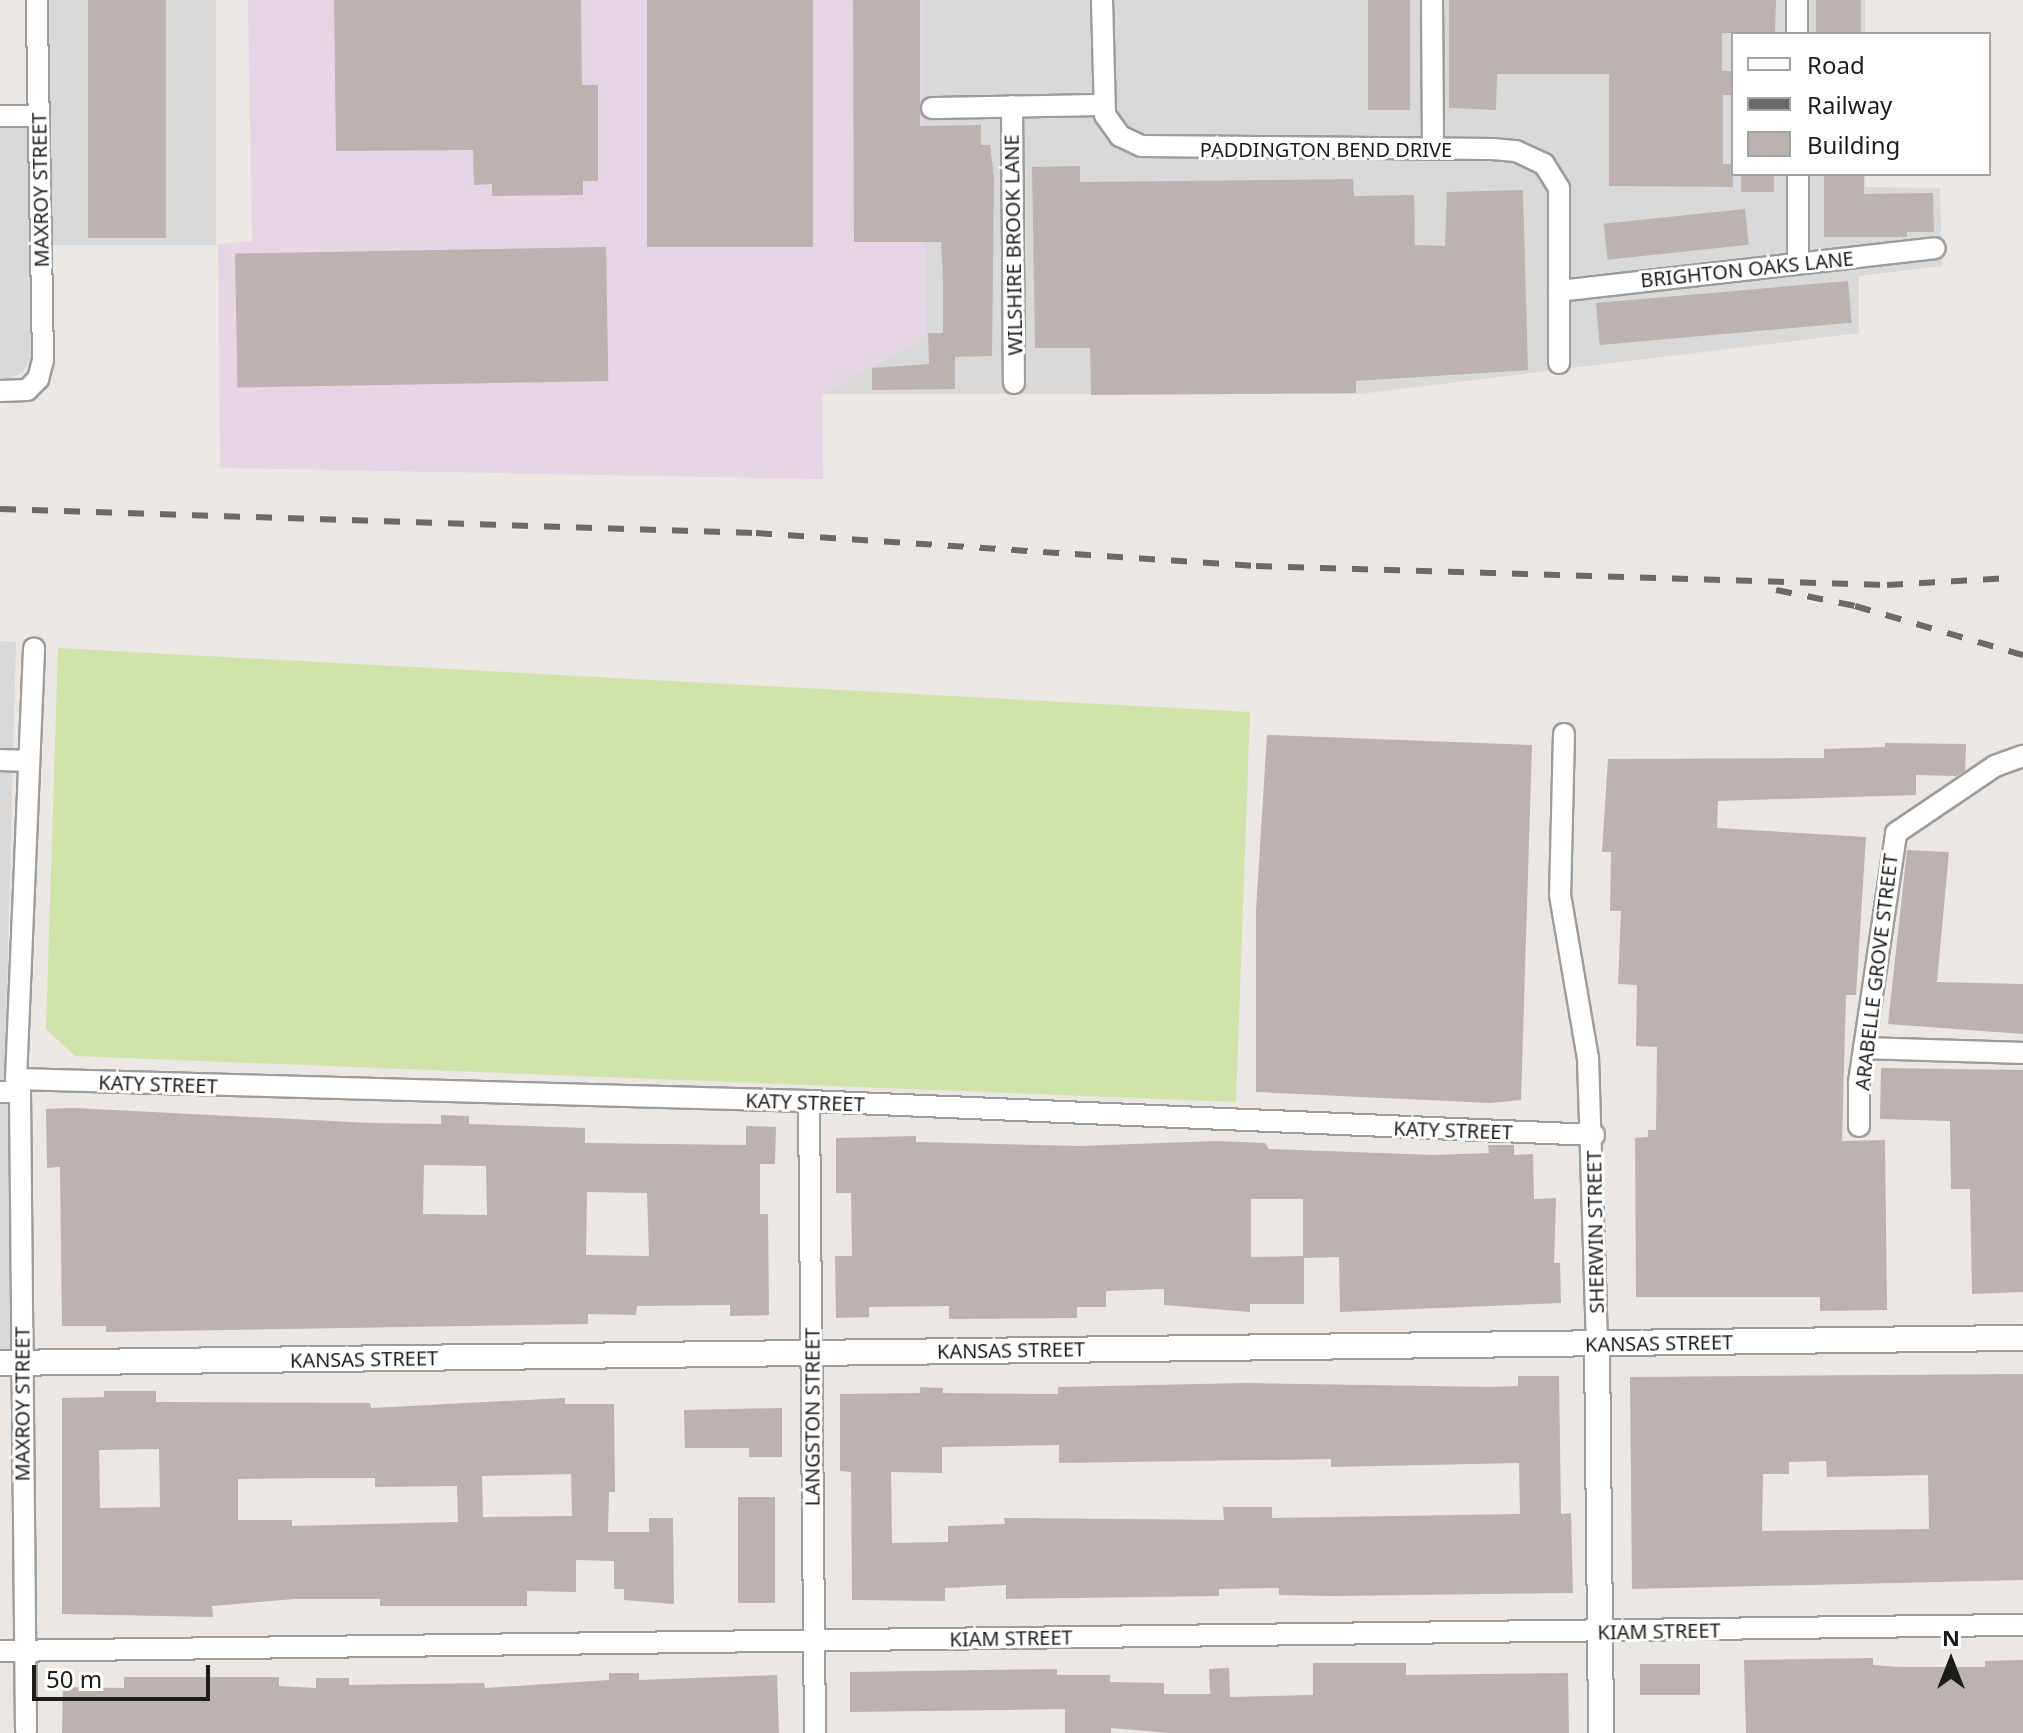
<!DOCTYPE html>
<style>
body{margin:0}
#map{position:relative;width:2023px;height:1733px;overflow:hidden;background:#ece7e2;font-family:"Noto Sans",sans-serif}
div>[style]{position:absolute}
[style*='--x']{left:calc(var(--x)*1px);top:calc(var(--y)*1px);width:calc(var(--w)*1px);rotate:calc(var(--a)*1deg)}
.residential>*{inset:0;background:#dad9d9;transform-origin:0 0}
.industrial>*{inset:0;background:#e5d5e5}
.grass>*{inset:0;background:#d0e3ab}
.building>*{inset:0;background:#bcb2af;transform-origin:0 0}
.roads{filter:drop-shadow(2px 0 #9d9d9d) drop-shadow(-2px 0 #9d9d9d) drop-shadow(0 2px #9d9d9d) drop-shadow(0 -2px #9d9d9d)}
.minor>*{height:20px;margin:-10px;padding:0 10px;transform-origin:10px;border-radius:10px;background:#fff}
.tertiary>*{height:24px;margin:-12px;padding:0 12px;transform-origin:12px;border-radius:12px;background:#fff}
.rail>*{height:6px;margin-top:-3px;transform-origin:0;background:repeating-linear-gradient(90deg,#6a6a6a 0 16px,transparent 0 32px)}
span{translate:-50% -50%;white-space:nowrap;text-align:center;line-height:1.15;-webkit-text-stroke:6px #fff;paint-order:stroke}
.street-label{font-size:20px;color:#1c1c1c}
.legend{position:absolute;left:1731px;top:32px;width:260px;height:144px;box-sizing:border-box;background:#fff;border:2px solid #a4a4a4;margin:0;padding:10px 14px;list-style:none;font-size:24px;color:#1c1c1c}
.legend li{display:flex;align-items:center;gap:16px;height:40px}
.legend b{width:40px;border:2px solid #a4a4a4}
.north{position:absolute;left:1911px;top:1621px;width:80px;height:80px;-webkit-text-stroke:6px #fff;paint-order:stroke;rotate:0deg;font-size:22px;font-weight:700;line-height:32px;text-align:center;color:#1c1c1c}
.north::after{content:'';display:block;margin:auto;width:28px;height:36px;background:#1c1c1c;clip-path:polygon(50% 0,100% 100%,50% 72%,0 100%)}
.scale{position:absolute;left:32px;top:1665px;width:178px;height:36px;box-sizing:border-box;border:4px solid #1c1c1c;border-top:0;padding-left:10px;font-size:24px;line-height:28px;white-space:nowrap;color:#1c1c1c;-webkit-text-stroke:6px #fff;paint-order:stroke}
</style>
<div id="map">
<div class="residential">
<i style="left:48px;top:0;width:168px;height:245px"></i>
<i style="clip-path:polygon(923px 0,1865px 0,1865px 34px,1733px 34px,1733px 174px,1865px 174px,1866px 187px,1940px 188px,1942px 266px,1859px 276px,1859px 333px,1359px 394px,822px 394px,926px 336px)"></i>
<i style="clip-path:polygon(0 125px,30px 125px,31px 359px,23px 372px,11px 378px,0 378px)"></i>
<i style="clip-path:polygon(0 641px,16px 642px,5px 1072px,11px 1116px,12px 1351px,0 1352px)"></i>
</div>
<div class="industrial">
<i style="clip-path:polygon(248px 0,923px 0,926px 336px,822px 394px,823px 479px,220px 468px,218px 244px,252px 241px)"></i>
</div>
<div class="grass">
<i style="clip-path:polygon(58px 648px,1250px 712px,1236px 1102px,75px 1056px,46px 1029px)"></i>
</div>
<div class="building">
<i style="left:88px;top:0;width:78px;height:238px"></i>
<i style="clip-path:polygon(334px 0,581px 0,582px 85px,598px 85px,598px 181px,583px 181px,583px 195px,492px 196px,492px 184px,474px 185px,473px 150px,336px 151px)"></i>
<i style="left:647px;top:0;width:166px;height:247px"></i>
<i style="clip-path:polygon(853px 0,920px 0,920px 126px,981px 125px,981px 145px,990px 145px,994px 177px,992px 356px,955px 357px,955px 389px,872px 390px,872px 368px,929px 364px,928px 333px,943px 333px,943px 278px,941px 242px,854px 242px)"></i>
<i style="left:1368px;top:0;width:42px;height:110px"></i>
<i style="clip-path:polygon(1449px 0,1776px 0,1775px 33px,1722px 33px,1722px 71px,1733px 71px,1733px 95px,1723px 95px,1723px 164px,1733px 164px,1733px 187px,1609px 186px,1609px 74px,1497px 74px,1496px 110px,1449px 108px)"></i>
<i style="left:1816px;top:0;width:45px;height:34px"></i>
<i style="clip-path:polygon(1080px 166px,1080px 182px,1353px 179px,1354px 196px,1414px 195px,1415px 245px,1445px 246px,1447px 192px,1523px 190px,1528px 370px,1356px 381px,1356px 393px,1091px 395px,1090px 348px,1035px 348px,1032px 167px)"></i>
<i style="left:1741px;top:174px;width:33px;height:18px"></i>
<i style="clip-path:polygon(1824px 174px,1864px 174px,1864px 194px,1933px 193px,1934px 232px,1907px 232px,1907px 237px,1824px 237px)"></i>
<i style="left:1745px;top:209px;width:36px;height:142px;rotate:84deg"></i>
<i style="left:606px;top:247px;width:134px;height:371px;rotate:89deg"></i>
<i style="left:1848px;top:281px;width:42px;height:253px;rotate:85deg"></i>
<i style="clip-path:polygon(1267px 735px,1532px 745px,1521px 1100px,1491px 1103px,1256px 1092px,1256px 911px)"></i>
<i style="clip-path:polygon(1885px 743px,1966px 744px,1965px 771px,1956px 776px,1916px 775px,1916px 795px,1718px 801px,1717px 828px,1866px 837px,1856px 995px,1846px 995px,1842px 1141px,1885px 1140px,1887px 1310px,1820px 1311px,1820px 1297px,1636px 1297px,1635px 1138px,1648px 1137px,1648px 1130px,1656px 1130px,1657px 1047px,1636px 1046px,1637px 985px,1618px 984px,1621px 911px,1610px 911px,1611px 852px,1602px 852px,1608px 759px,1824px 758px,1824px 749px,1885px 747px)"></i>
<i style="clip-path:polygon(1907px 850px,1949px 852px,1937px 982px,2023px 984px,2023px 1034px,1888px 1024px)"></i>
<i style="clip-path:polygon(1881px 1068px,2023px 1070px,2023px 1292px,1972px 1294px,1970px 1189px,1951px 1189px,1950px 1121px,1880px 1119px)"></i>
<i style="clip-path:polygon(evenodd,73px 1108px,371px 1123px,441px 1124px,441px 1115px,469px 1116px,469px 1124px,585px 1128px,585px 1143px,746px 1145px,746px 1126px,776px 1127px,775px 1164px,760px 1164px,760px 1214px,768px 1214px,769px 1315px,730px 1316px,730px 1305px,637px 1306px,636px 1315px,588px 1314px,588px 1324px,106px 1332px,106px 1326px,62px 1326px,60px 1167px,47px 1168px,46px 1109px,73px 1108px,424px 1165px,486px 1166px,487px 1215px,423px 1214px,424px 1165px,73px 1108px,587px 1192px,647px 1193px,649px 1256px,586px 1255px,587px 1192px)"></i>
<i style="clip-path:polygon(evenodd,916px 1136px,916px 1142px,1079px 1146px,1216px 1141px,1265px 1143px,1269px 1149px,1434px 1155px,1489px 1153px,1488px 1145px,1514px 1145px,1514px 1155px,1533px 1154px,1534px 1199px,1556px 1198px,1554px 1263px,1560px 1263px,1561px 1303px,1340px 1312px,1339px 1257px,1304px 1258px,1304px 1304px,1250px 1304px,1250px 1312px,1164px 1305px,1164px 1289px,1106px 1291px,1106px 1307px,1077px 1307px,1077px 1318px,949px 1319px,949px 1306px,869px 1307px,869px 1317px,836px 1318px,835px 1256px,852px 1256px,851px 1193px,836px 1193px,836px 1138px,916px 1136px,1251px 1199px,1303px 1199px,1303px 1256px,1251px 1257px,1251px 1199px)"></i>
<i style="clip-path:polygon(evenodd,2023px 1374px,2023px 1580px,1632px 1589px,1630px 1377px,2023px 1374px,1826px 1461px,1827px 1477px,1928px 1475px,1929px 1529px,1762px 1531px,1763px 1474px,1789px 1474px,1789px 1462px,1826px 1461px)"></i>
<i style="clip-path:polygon(evenodd,1518px 1376px,1559px 1376px,1561px 1514px,1571px 1513px,1573px 1593px,1332px 1596px,1279px 1595px,1279px 1588px,1219px 1589px,1219px 1596px,1006px 1599px,1006px 1585px,945px 1588px,945px 1601px,852px 1600px,851px 1472px,840px 1471px,840px 1394px,920px 1393px,920px 1387px,943px 1388px,943px 1393px,1058px 1394px,1058px 1387px,1246px 1383px,1493px 1387px,1518px 1386px,1518px 1376px,1059px 1445px,1059px 1463px,1331px 1459px,1331px 1467px,1519px 1463px,1520px 1514px,1272px 1518px,1272px 1507px,1223px 1507px,1224px 1520px,1004px 1518px,1005px 1524px,948px 1526px,948px 1542px,892px 1543px,891px 1472px,942px 1473px,942px 1447px,1059px 1445px)"></i>
<i style="clip-path:polygon(evenodd,104px 1391px,156px 1391px,156px 1402px,370px 1403px,371px 1408px,565px 1398px,565px 1404px,614px 1404px,615px 1492px,609px 1492px,608px 1532px,649px 1532px,649px 1518px,673px 1518px,674px 1604px,624px 1600px,624px 1589px,614px 1589px,614px 1561px,576px 1560px,576px 1592px,527px 1591px,527px 1606px,380px 1606px,380px 1599px,294px 1599px,212px 1606px,213px 1617px,62px 1614px,62px 1398px,104px 1397px,104px 1391px,159px 1449px,160px 1507px,100px 1508px,99px 1450px,159px 1449px,104px 1391px,571px 1474px,572px 1516px,483px 1517px,482px 1476px,571px 1474px,104px 1391px,321px 1478px,375px 1478px,375px 1487px,457px 1486px,458px 1522px,292px 1526px,292px 1520px,238px 1520px,238px 1479px,321px 1478px)"></i>
<i style="clip-path:polygon(782px 1408px,782px 1457px,749px 1457px,749px 1448px,685px 1448px,684px 1410px)"></i>
<i style="left:738px;top:1497px;width:37px;height:106px"></i>
<i style="clip-path:polygon(1873px 1658px,1873px 1665px,1899px 1667px,1985px 1667px,1985px 1661px,2023px 1660px,2023px 1733px,1746px 1733px,1744px 1660px)"></i>
<i style="clip-path:polygon(1313px 1663px,1406px 1663px,1406px 1675px,1568px 1673px,1569px 1733px,1170px 1733px,1111px 1728px,1111px 1733px,1065px 1733px,1065px 1709px,850px 1712px,850px 1672px,1057px 1669px,1057px 1675px,1110px 1675px,1110px 1682px,1164px 1683px,1164px 1694px,1210px 1694px,1209px 1669px,1229px 1668px,1230px 1697px,1313px 1695px)"></i>
<i style="left:1700px;top:1664px;width:31px;height:60px;rotate:90deg"></i>
<i style="clip-path:polygon(609px 1673px,639px 1673px,639px 1680px,777px 1675px,779px 1733px,62px 1733px,63px 1687px,124px 1688px,124px 1677px,279px 1677px,279px 1686px,316px 1688px,316px 1678px,349px 1678px,349px 1685px,484px 1683px,485px 1688px,609px 1680px)"></i>
</div>
<div class="roads">
<div class="minor">
<i style="--x:1102;--y:0;--w:115;--a:88.5"></i>
<i style="--x:1105;--y:115;--w:26;--a:54"></i>
<i style="--x:1120;--y:136;--w:23;--a:25"></i>
<i style="--x:1141;--y:146;--w:351;--a:0.5"></i>
<i style="--x:1492;--y:149;--w:24;--a:5"></i>
<i style="--x:1516;--y:151;--w:31;--a:25"></i>
<i style="--x:1544;--y:164;--w:28;--a:58"></i>
<i style="--x:1559;--y:188;--w:175;--a:90"></i>
<i style="--x:1432;--y:0;--w:149;--a:89.6"></i>
<i style="--x:1797;--y:0;--w:34;--a:90"></i>
<i style="--x:1012;--y:106;--w:277;--a:89.6"></i>
<i style="--x:932;--y:108;--w:171;--a:-1"></i>
<i style="--x:0;--y:116;--w:39;--a:0"></i>
<i style="--x:1798;--y:174;--w:89;--a:90"></i>
<i style="--x:1559;--y:291;--w:378;--a:-6.5"></i>
<i style="--x:0;--y:391;--w:27;--a:-2"></i>
<i style="--x:27;--y:390;--w:16;--a:-45"></i>
<i style="--x:38;--y:379;--w:20;--a:-75"></i>
<i style="--x:43;--y:360;--w:360;--a:-91"></i>
<i style="--x:1564;--y:734;--w:161;--a:91.4"></i>
<i style="--x:1560;--y:895;--w:165;--a:80.3"></i>
<i style="--x:1588;--y:1058;--w:286;--a:88.2"></i>
<i style="--x:0;--y:760;--w:29;--a:2"></i>
<i style="--x:1864;--y:1048;--w:159;--a:1.8"></i>
<i style="--x:16;--y:1079;--w:793;--a:1.59"></i>
<i style="--x:809;--y:1101;--w:786;--a:2.48"></i>
<i style="--x:0;--y:1092;--w:20;--a:0"></i>
<i style="--x:809;--y:1101;--w:632;--a:89.46"></i>
<i style="--x:1859;--y:1126;--w:44;--a:-90"></i>
<i style="--x:1859;--y:1082;--w:252;--a:-81.5"></i>
<i style="--x:1896;--y:833;--w:120;--a:-34.1"></i>
<i style="--x:1995;--y:766;--w:30;--a:-20"></i>
<i style="--x:0;--y:1651;--w:2023;--a:-0.74"></i>
<i style="--x:26;--y:1730;--w:638;--a:-90.54"></i>
<i style="--x:20;--y:1092;--w:14;--a:-107"></i>
<i style="--x:16;--y:1079;--w:431;--a:-87.6"></i>
</div>
<div class="tertiary">
<i style="--x:1597;--y:1344;--w:389;--a:89.4"></i>
<i style="--x:0;--y:1363;--w:2023;--a:-0.71"></i>
</div>
</div>
<div class="rail">
<i style="--x:0;--y:509;--w:756;--a:1.82"></i>
<i style="--x:756;--y:533;--w:501;--a:3.78"></i>
<i style="--x:1256;--y:566;--w:631;--a:1.72"></i>
<i style="--x:1887;--y:585;--w:123;--a:-3.3"></i>
<i style="--x:1776;--y:590;--w:81;--a:11.4"></i>
<i style="--x:1855;--y:606;--w:175;--a:16.3"></i>
</div>
<div class="street-label">
<span style="left:1326px;top:149px">PADDINGTON BEND DRIVE</span>
<span style="left:40px;top:190px;rotate:-91deg">MAXROY STREET</span>
<span style="left:1013px;top:245px;rotate:-91deg">WILSHIRE BROOK LANE</span>
<span style="left:1747px;top:269px;rotate:-6deg">BRIGHTON OAKS LANE</span>
<span style="left:1876px;top:972px;rotate:-83deg">ARABELLE GROVE STREET</span>
<span style="left:158px;top:1084px;rotate:2deg">KATY STREET</span>
<span style="left:805px;top:1102px;rotate:2deg">KATY STREET</span>
<span style="left:1453px;top:1130px;rotate:2deg">KATY STREET</span>
<span style="left:1595px;top:1232px;rotate:-91deg">SHERWIN STREET</span>
<span style="left:1659px;top:1343px;rotate:-1deg">KANSAS STREET</span>
<span style="left:1011px;top:1350px;rotate:-1deg">KANSAS STREET</span>
<span style="left:364px;top:1359px;rotate:-1deg">KANSAS STREET</span>
<span style="left:22px;top:1404px;rotate:-90deg">MAXROY STREET</span>
<span style="left:812px;top:1417px;rotate:-90deg">LANGSTON STREET</span>
<span style="left:1659px;top:1631px;rotate:-1deg">KIAM STREET</span>
<span style="left:1011px;top:1638px;rotate:-1deg">KIAM STREET</span>
</div>
<ul class="legend">
<li><b style="height:10px;background:#fff"></b>Road</li>
<li><b style="height:10px;background:#6a6a6a"></b>Railway</li>
<li><b style="height:22px;background:#bcb2af"></b>Building</li>
</ul>
<div class="north">N</div>
<div class="scale">50 m</div>
</div>
